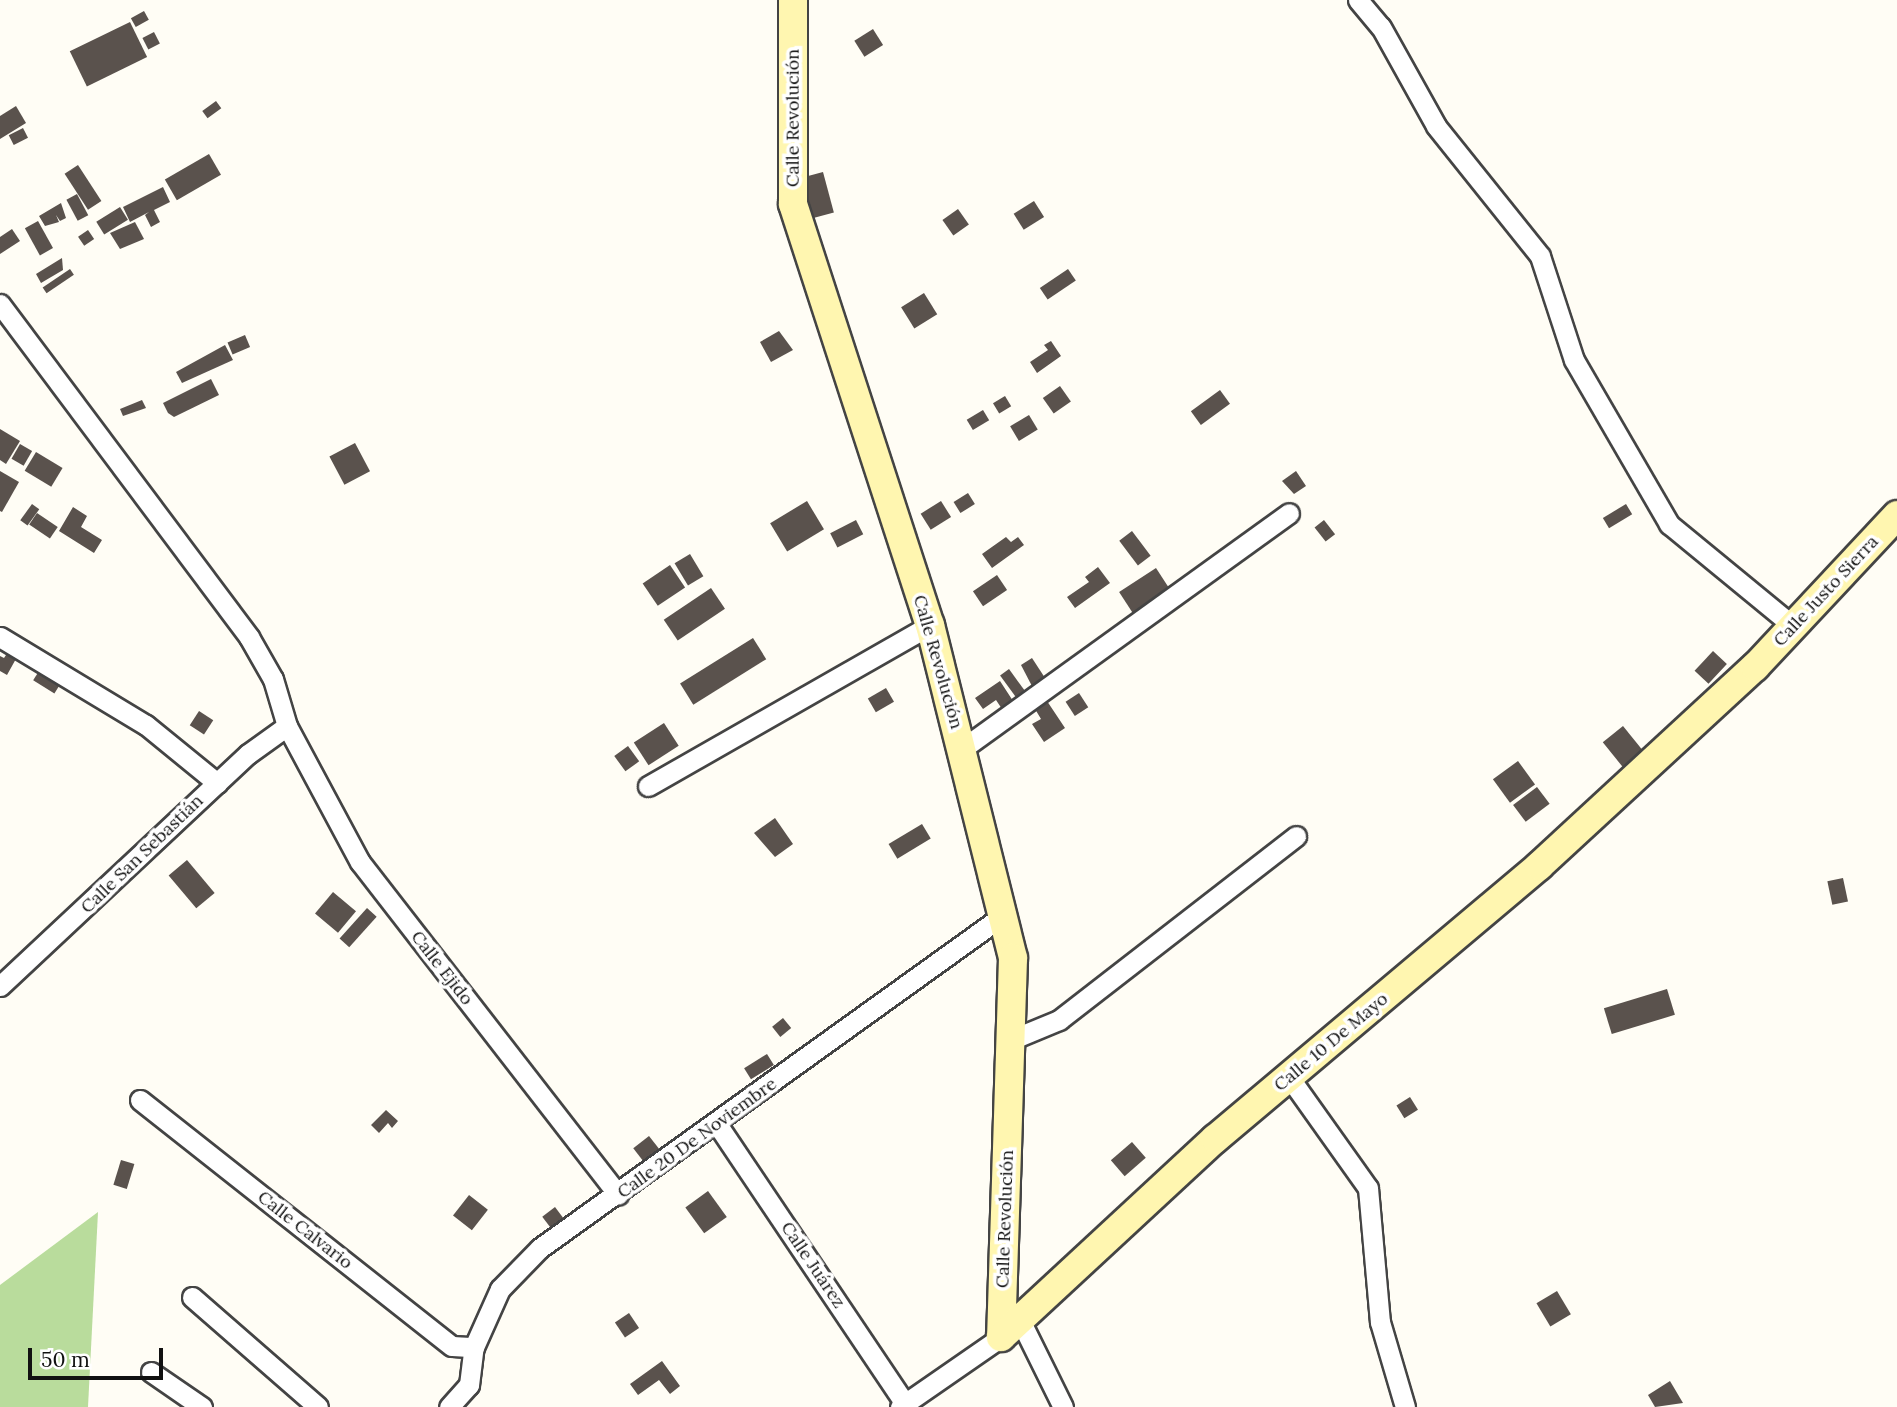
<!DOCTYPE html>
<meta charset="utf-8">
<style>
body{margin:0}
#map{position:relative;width:1897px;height:1407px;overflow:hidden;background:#fffdf5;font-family:Lora,serif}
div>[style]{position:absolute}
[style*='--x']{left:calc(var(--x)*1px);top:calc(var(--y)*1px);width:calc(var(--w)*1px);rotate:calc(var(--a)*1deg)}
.forest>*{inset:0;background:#b9dc9c}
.building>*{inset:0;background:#5a524d;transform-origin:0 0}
.roads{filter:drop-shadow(2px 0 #444) drop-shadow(-2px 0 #444) drop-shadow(0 2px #444) drop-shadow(0 -2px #444)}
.street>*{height:19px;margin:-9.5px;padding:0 9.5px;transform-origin:9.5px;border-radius:9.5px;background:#fff}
.secondary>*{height:28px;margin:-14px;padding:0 14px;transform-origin:14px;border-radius:14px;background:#fff6b0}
span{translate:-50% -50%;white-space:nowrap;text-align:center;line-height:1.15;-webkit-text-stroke:7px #fff;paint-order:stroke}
.street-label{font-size:18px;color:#111}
.scale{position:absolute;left:28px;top:1348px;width:135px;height:32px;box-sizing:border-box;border:4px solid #111;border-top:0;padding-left:9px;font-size:21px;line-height:24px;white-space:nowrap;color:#111;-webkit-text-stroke:5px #fff;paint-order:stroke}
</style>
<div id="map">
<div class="forest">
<i style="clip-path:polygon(98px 1212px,88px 1407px,0 1407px,0 1285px)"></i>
</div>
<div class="building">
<i style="left:144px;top:11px;width:10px;height:15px;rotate:61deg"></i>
<i style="left:130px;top:22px;width:39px;height:67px;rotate:64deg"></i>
<i style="left:873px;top:29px;width:19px;height:22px;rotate:58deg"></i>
<i style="left:154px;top:32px;width:13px;height:13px;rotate:63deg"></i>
<i style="left:216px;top:101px;width:9px;height:17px;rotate:54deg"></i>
<i style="clip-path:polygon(16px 106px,26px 123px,0 139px,0 116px)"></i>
<i style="left:23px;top:128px;width:11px;height:16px;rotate:63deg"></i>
<i style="left:209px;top:154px;width:24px;height:51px;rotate:60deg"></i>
<i style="left:78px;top:165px;width:43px;height:16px;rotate:57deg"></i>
<i style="left:823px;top:172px;width:42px;height:26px;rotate:75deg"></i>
<i style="clip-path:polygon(163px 187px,170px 202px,154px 210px,160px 222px,151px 227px,145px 215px,149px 212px,130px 222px,123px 207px)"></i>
<i style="left:77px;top:194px;width:24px;height:12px;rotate:62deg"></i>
<i style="left:1034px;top:201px;width:19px;height:24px;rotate:58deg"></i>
<i style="clip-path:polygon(61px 203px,66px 218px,60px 221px,56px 215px,59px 222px,45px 226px,39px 216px)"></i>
<i style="left:120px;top:207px;width:15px;height:28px;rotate:58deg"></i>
<i style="left:958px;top:209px;width:19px;height:19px;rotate:55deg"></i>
<i style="left:38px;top:221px;width:31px;height:15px;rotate:61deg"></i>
<i style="clip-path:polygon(135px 222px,144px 239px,120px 249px,110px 233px)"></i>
<i style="clip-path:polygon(12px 229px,20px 241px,0 254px,0 237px)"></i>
<i style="left:88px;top:230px;width:11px;height:12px;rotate:56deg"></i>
<i style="clip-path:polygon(62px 258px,63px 270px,41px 283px,36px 274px)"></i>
<i style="left:70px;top:269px;width:7px;height:33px;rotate:56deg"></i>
<i style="left:1068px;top:269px;width:14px;height:34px;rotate:56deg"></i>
<i style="left:924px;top:293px;width:25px;height:27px;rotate:58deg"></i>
<i style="clip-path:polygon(779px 331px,793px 350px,771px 362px,760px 342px)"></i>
<i style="left:245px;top:335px;width:13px;height:19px;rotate:67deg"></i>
<i style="clip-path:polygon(1051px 341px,1061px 356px,1037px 373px,1030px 362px,1048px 350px,1044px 345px)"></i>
<i style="clip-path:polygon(225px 345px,233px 360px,182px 383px,176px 372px)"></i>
<i style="clip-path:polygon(211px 379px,219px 395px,174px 417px,168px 413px,163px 403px)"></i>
<i style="left:1060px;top:386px;width:19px;height:21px;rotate:55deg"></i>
<i style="left:1220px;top:390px;width:17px;height:36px;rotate:54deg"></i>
<i style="left:1005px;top:396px;width:12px;height:14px;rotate:59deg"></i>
<i style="clip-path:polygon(142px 400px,146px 408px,123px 416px,120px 409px)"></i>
<i style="left:983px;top:410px;width:12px;height:19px;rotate:59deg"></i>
<i style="left:1029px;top:415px;width:17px;height:22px;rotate:59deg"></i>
<i style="clip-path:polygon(0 429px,20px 441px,6px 464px,0 460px)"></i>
<i style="left:355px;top:443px;width:32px;height:29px;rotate:62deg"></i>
<i style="left:20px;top:444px;width:14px;height:17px;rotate:30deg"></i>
<i style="left:36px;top:452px;width:31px;height:22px;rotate:31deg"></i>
<i style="clip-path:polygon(0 471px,19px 482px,2px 512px,0 511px)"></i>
<i style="clip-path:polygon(1296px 471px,1306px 486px,1294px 494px,1282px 481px)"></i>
<i style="left:968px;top:493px;width:13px;height:17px;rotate:58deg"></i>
<i style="left:807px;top:501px;width:33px;height:43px;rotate:59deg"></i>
<i style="left:941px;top:501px;width:19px;height:24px;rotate:58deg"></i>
<i style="left:32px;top:504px;width:9px;height:20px;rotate:36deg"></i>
<i style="left:1626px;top:504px;width:12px;height:27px;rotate:59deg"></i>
<i style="clip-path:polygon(73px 507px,87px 516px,81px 527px,102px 540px,94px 553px,59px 531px)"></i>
<i style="left:37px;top:513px;width:25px;height:14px;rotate:34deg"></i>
<i style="left:856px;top:520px;width:16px;height:29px;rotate:63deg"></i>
<i style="left:1324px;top:520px;width:18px;height:12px;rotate:52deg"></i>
<i style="left:1132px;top:531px;width:31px;height:16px;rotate:53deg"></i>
<i style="clip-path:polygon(1006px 537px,1011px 542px,1018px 537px,1024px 545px,992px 568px,982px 554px)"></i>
<i style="left:690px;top:554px;width:26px;height:18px;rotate:59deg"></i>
<i style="left:670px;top:565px;width:27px;height:33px;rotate:56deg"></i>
<i style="clip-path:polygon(1098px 567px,1110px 583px,1075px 608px,1067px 597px,1089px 582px,1085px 577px)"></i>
<i style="left:1156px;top:568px;width:31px;height:44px;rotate:57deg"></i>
<i style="left:997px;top:575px;width:18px;height:29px;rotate:56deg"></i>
<i style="left:711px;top:588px;width:25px;height:57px;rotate:56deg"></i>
<i style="left:753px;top:638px;width:25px;height:86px;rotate:58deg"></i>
<i style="left:1713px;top:651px;width:19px;height:27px;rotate:43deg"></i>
<i style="clip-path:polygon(8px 652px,17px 657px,7px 675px,0 671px,0 656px,4px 658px)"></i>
<i style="clip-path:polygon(1032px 658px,1047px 681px,1034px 690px,1021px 665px)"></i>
<i style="left:1009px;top:669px;width:31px;height:11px;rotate:54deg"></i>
<i style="left:39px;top:671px;width:25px;height:11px;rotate:32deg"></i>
<i style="clip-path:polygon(1000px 681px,1015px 704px,1004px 712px,996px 700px,983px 709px,975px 698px)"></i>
<i style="left:886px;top:688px;width:16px;height:21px;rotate:60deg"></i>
<i style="left:1079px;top:693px;width:17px;height:16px;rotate:57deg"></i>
<i style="clip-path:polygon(1047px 701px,1065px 728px,1044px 742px,1032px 724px,1041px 719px,1035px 709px)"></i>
<i style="left:199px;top:711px;width:17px;height:17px;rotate:33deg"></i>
<i style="left:664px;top:723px;width:27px;height:36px;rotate:57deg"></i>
<i style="left:1623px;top:726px;width:35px;height:26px;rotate:51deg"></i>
<i style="left:628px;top:746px;width:19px;height:17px;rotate:54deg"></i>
<i style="left:1518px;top:761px;width:29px;height:31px;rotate:54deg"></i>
<i style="left:1537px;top:787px;width:21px;height:30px;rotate:53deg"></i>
<i style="clip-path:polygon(775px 818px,793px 844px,775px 857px,754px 833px)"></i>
<i style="left:922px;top:824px;width:17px;height:39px;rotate:59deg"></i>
<i style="left:187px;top:860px;width:43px;height:24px;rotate:50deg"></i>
<i style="left:1843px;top:878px;width:24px;height:16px;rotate:78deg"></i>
<i style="left:333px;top:892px;width:30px;height:28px;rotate:40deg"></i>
<i style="left:367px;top:908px;width:13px;height:41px;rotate:42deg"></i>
<i style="left:1667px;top:989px;width:27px;height:66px;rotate:73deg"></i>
<i style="left:783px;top:1018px;width:13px;height:14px;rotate:51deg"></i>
<i style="left:767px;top:1054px;width:13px;height:27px;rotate:58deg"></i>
<i style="left:1410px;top:1097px;width:15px;height:16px;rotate:58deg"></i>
<i style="clip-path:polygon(386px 1110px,398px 1121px,392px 1128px,388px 1123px,379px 1133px,371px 1125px)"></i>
<i style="left:649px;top:1136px;width:23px;height:20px;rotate:52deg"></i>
<i style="left:1132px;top:1142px;width:21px;height:28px;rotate:49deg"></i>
<i style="left:121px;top:1160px;width:14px;height:26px;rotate:17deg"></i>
<i style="left:708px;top:1191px;width:32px;height:28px;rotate:54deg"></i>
<i style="left:469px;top:1195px;width:24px;height:26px;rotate:38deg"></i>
<i style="left:555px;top:1207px;width:20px;height:16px;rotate:53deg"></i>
<i style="left:1557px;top:1291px;width:27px;height:24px;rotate:59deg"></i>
<i style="left:629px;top:1313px;width:18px;height:17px;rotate:56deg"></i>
<i style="clip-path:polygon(662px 1361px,680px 1386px,670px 1394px,659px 1380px,638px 1395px,630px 1384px)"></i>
<i style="clip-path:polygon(1670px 1381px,1683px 1403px,1655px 1407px,1648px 1395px)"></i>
</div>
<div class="roads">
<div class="street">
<i style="--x:1358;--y:0;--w:35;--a:50"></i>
<i style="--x:1381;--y:27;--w:113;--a:60.9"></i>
<i style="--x:1436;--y:126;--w:166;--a:51.3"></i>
<i style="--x:1540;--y:256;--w:109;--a:71.9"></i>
<i style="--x:1574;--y:360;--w:190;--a:59.9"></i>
<i style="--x:1669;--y:524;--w:161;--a:39.4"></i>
<i style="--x:0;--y:304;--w:416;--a:53.2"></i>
<i style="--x:249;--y:637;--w:48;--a:60.3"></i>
<i style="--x:273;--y:679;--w:49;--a:73.4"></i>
<i style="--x:287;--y:726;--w:154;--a:61.8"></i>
<i style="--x:360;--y:862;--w:421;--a:52.2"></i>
<i style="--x:0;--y:637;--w:170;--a:31.1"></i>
<i style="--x:146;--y:725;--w:92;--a:39.2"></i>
<i style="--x:962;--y:749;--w:403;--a:-35.8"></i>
<i style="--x:648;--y:786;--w:325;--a:-29.7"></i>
<i style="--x:0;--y:986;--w:340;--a:-43.1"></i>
<i style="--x:248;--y:754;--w:48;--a:-35.7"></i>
<i style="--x:1013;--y:1039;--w:50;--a:-22.4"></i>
<i style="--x:1059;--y:1020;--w:300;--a:-37.8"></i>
<i style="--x:1289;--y:1077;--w:136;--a:54.6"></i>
<i style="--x:1368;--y:1188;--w:135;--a:84.9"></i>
<i style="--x:1380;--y:1322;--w:89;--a:73.6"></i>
<i style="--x:140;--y:1100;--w:397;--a:38.3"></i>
<i style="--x:452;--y:1346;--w:22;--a:3"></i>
<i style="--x:717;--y:1124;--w:341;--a:56.1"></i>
<i style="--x:192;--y:1297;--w:167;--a:41.1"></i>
<i style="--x:1020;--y:1320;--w:97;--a:63.7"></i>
<i style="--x:151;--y:1372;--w:62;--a:34.5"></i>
<i style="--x:449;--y:1407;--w:30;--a:-48"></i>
<i style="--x:469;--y:1385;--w:38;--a:-83"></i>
<i style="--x:474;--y:1347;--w:64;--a:-65.9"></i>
<i style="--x:500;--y:1289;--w:57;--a:-45.7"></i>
<i style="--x:540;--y:1248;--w:573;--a:-35.69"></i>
<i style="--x:900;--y:1407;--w:123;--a:-34.7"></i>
</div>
<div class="secondary">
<i style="--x:793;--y:0;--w:204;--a:90"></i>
<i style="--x:793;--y:204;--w:443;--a:72"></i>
<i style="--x:930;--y:625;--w:343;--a:76"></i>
<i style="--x:1013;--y:958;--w:379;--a:91.8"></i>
<i style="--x:1001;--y:1337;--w:292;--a:-42.8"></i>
<i style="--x:1215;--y:1139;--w:424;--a:-40.1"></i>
<i style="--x:1539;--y:866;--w:294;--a:-42.7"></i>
<i style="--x:1755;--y:667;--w:208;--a:-46.9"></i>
</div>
</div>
<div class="street-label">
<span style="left:793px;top:118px;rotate:-90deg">Calle Revolución</span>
<span style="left:1826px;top:591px;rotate:-47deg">Calle Justo Sierra</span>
<span style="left:938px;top:662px;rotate:74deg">Calle Revolución</span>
<span style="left:142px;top:854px;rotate:-44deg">Calle San Sebastián</span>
<span style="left:442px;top:968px;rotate:52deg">Calle Ejido</span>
<span style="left:1331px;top:1042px;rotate:-40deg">Calle 10 De Mayo</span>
<span style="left:697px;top:1138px;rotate:-36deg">Calle 20 De Noviembre</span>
<span style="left:1005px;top:1219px;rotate:-88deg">Calle Revolución</span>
<span style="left:305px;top:1230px;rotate:38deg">Calle Calvario</span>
<span style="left:813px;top:1265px;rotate:56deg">Calle Juárez</span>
</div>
<div class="scale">50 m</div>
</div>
